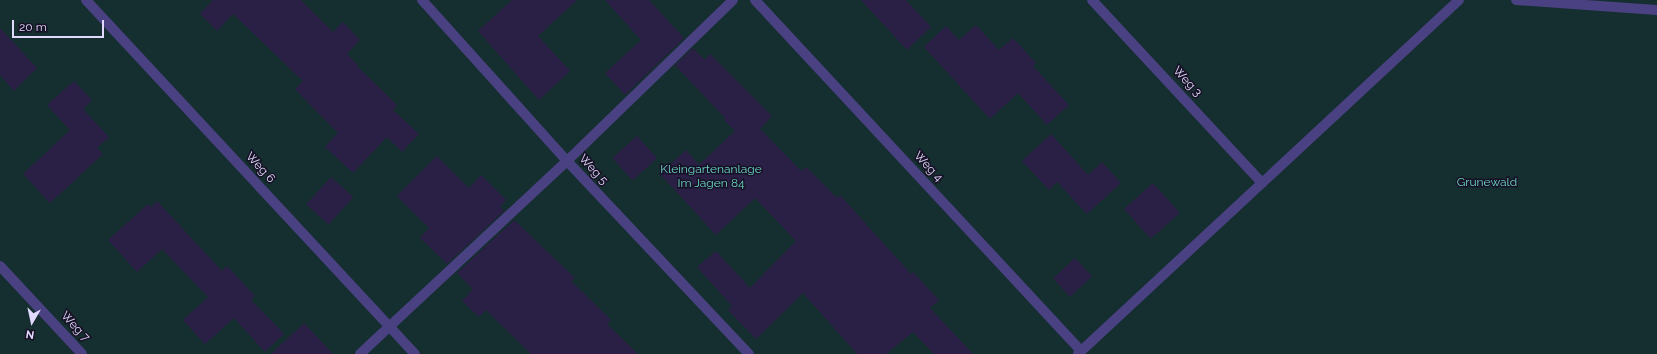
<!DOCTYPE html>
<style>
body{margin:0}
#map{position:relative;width:1657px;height:354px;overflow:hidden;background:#171126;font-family:Raleway,sans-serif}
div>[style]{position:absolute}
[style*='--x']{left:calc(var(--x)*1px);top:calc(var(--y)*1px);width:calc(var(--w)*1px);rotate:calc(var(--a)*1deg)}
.green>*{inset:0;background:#152e2f;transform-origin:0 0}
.building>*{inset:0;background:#2a1f45;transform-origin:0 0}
.lane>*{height:10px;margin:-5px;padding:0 5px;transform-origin:5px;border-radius:5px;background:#494181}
span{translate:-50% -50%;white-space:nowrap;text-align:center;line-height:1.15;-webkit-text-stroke:3px #171126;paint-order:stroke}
.street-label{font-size:12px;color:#e1d9fc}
.park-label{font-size:12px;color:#6bd6c6}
.north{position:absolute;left:12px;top:302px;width:40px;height:40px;-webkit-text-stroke:3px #171126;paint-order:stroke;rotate:189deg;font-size:11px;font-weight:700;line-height:16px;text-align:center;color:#e1d9fc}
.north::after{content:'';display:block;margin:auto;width:14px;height:18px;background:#e1d9fc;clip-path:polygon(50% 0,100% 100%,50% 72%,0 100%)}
.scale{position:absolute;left:12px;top:20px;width:92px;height:18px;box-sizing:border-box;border:2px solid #e1d9fc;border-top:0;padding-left:5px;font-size:12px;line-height:14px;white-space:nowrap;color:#e1d9fc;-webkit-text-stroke:3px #171126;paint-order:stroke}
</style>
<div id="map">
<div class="green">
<i style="left:0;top:0;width:1657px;height:354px"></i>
</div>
<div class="building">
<i style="clip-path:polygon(213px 0,301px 0,333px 32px,343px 22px,360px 40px,347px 54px,358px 65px,357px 66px,397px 105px,393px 110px,419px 134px,402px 152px,387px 137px,353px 173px,325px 147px,338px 133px,295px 89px,303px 81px,233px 14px,217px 31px,200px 14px)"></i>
<i style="clip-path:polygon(512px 0,577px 0,538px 36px,570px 71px,539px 100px,478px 31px)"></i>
<i style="clip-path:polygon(605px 0,649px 0,684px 38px,625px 95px,605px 73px,641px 40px)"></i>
<i style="clip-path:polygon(861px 0,906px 0,931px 27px,907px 50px)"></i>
<i style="clip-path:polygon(976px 25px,999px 50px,1013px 38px,1036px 63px,1033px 66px,1069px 105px,1047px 125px,1018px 93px,990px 119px,924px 47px,946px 26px,959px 40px)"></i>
<i style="clip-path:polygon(0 28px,37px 68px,14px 91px,0 75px)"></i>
<i style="clip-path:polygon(693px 48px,705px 60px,710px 54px,772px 116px,760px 129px,801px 171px,806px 167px,837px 198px,840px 195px,911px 274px,913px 272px,939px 300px,930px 308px,973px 354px,934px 354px,913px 332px,886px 354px,857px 354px,803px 293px,756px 339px,728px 310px,732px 306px,697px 267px,716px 251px,750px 288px,796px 241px,755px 198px,716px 235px,660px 174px,686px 150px,699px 165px,735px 131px,724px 120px,725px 118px,675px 65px)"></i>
<i style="clip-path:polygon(74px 81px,92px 100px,83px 109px,109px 137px,97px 148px,103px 154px,50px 203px,23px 174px,70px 130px,47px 105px)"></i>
<i style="clip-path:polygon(1051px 134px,1088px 175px,1102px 162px,1121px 183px,1087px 214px,1057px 182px,1049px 190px,1022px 161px)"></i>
<i style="left:637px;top:136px;width:30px;height:33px;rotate:48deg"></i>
<i style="clip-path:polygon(437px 156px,469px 188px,481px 175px,506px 200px,500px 207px,504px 211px,447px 264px,420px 238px,429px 228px,397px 196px)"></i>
<i style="left:331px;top:177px;width:30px;height:37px;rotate:42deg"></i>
<i style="left:1153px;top:183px;width:40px;height:39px;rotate:48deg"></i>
<i style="clip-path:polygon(157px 201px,222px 271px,227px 266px,255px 296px,251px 300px,284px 334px,265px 352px,234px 318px,205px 344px,183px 320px,208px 297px,162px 249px,137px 272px,108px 240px,148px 204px,151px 207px)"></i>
<i style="clip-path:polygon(514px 220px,575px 278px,571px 281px,611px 320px,607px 324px,638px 354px,531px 354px,486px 310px,479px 317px,462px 301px,473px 289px,457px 273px)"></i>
<i style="left:1075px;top:258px;width:25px;height:30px;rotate:47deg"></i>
<i style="clip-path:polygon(304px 323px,333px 354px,271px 354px)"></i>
</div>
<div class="lane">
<i style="--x:86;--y:0;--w:483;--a:47.1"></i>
<i style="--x:422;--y:0;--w:217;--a:48"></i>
<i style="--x:567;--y:161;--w:265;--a:46.7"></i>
<i style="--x:755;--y:0;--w:479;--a:47.1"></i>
<i style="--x:1092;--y:0;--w:250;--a:47.1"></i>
<i style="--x:1516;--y:0;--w:141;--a:4.1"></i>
<i style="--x:0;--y:266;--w:120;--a:47"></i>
<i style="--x:360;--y:354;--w:283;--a:-43"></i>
<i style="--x:567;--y:161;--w:231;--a:-44.1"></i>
<i style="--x:1078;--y:354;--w:520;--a:-42.9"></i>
</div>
<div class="street-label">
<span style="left:1187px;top:82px;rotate:47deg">Weg 3</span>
<span style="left:928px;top:167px;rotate:47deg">Weg 4</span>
<span style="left:260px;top:168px;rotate:47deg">Weg 6</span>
<span style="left:593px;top:170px;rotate:47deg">Weg 5</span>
<span style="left:75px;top:327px;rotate:47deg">Weg 7</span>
</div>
<div class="park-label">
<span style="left:711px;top:177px">Kleingartenanlage<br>Im Jagen 84</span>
<span style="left:1487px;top:183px">Grunewald</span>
</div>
<div class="north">N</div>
<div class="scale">20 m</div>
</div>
